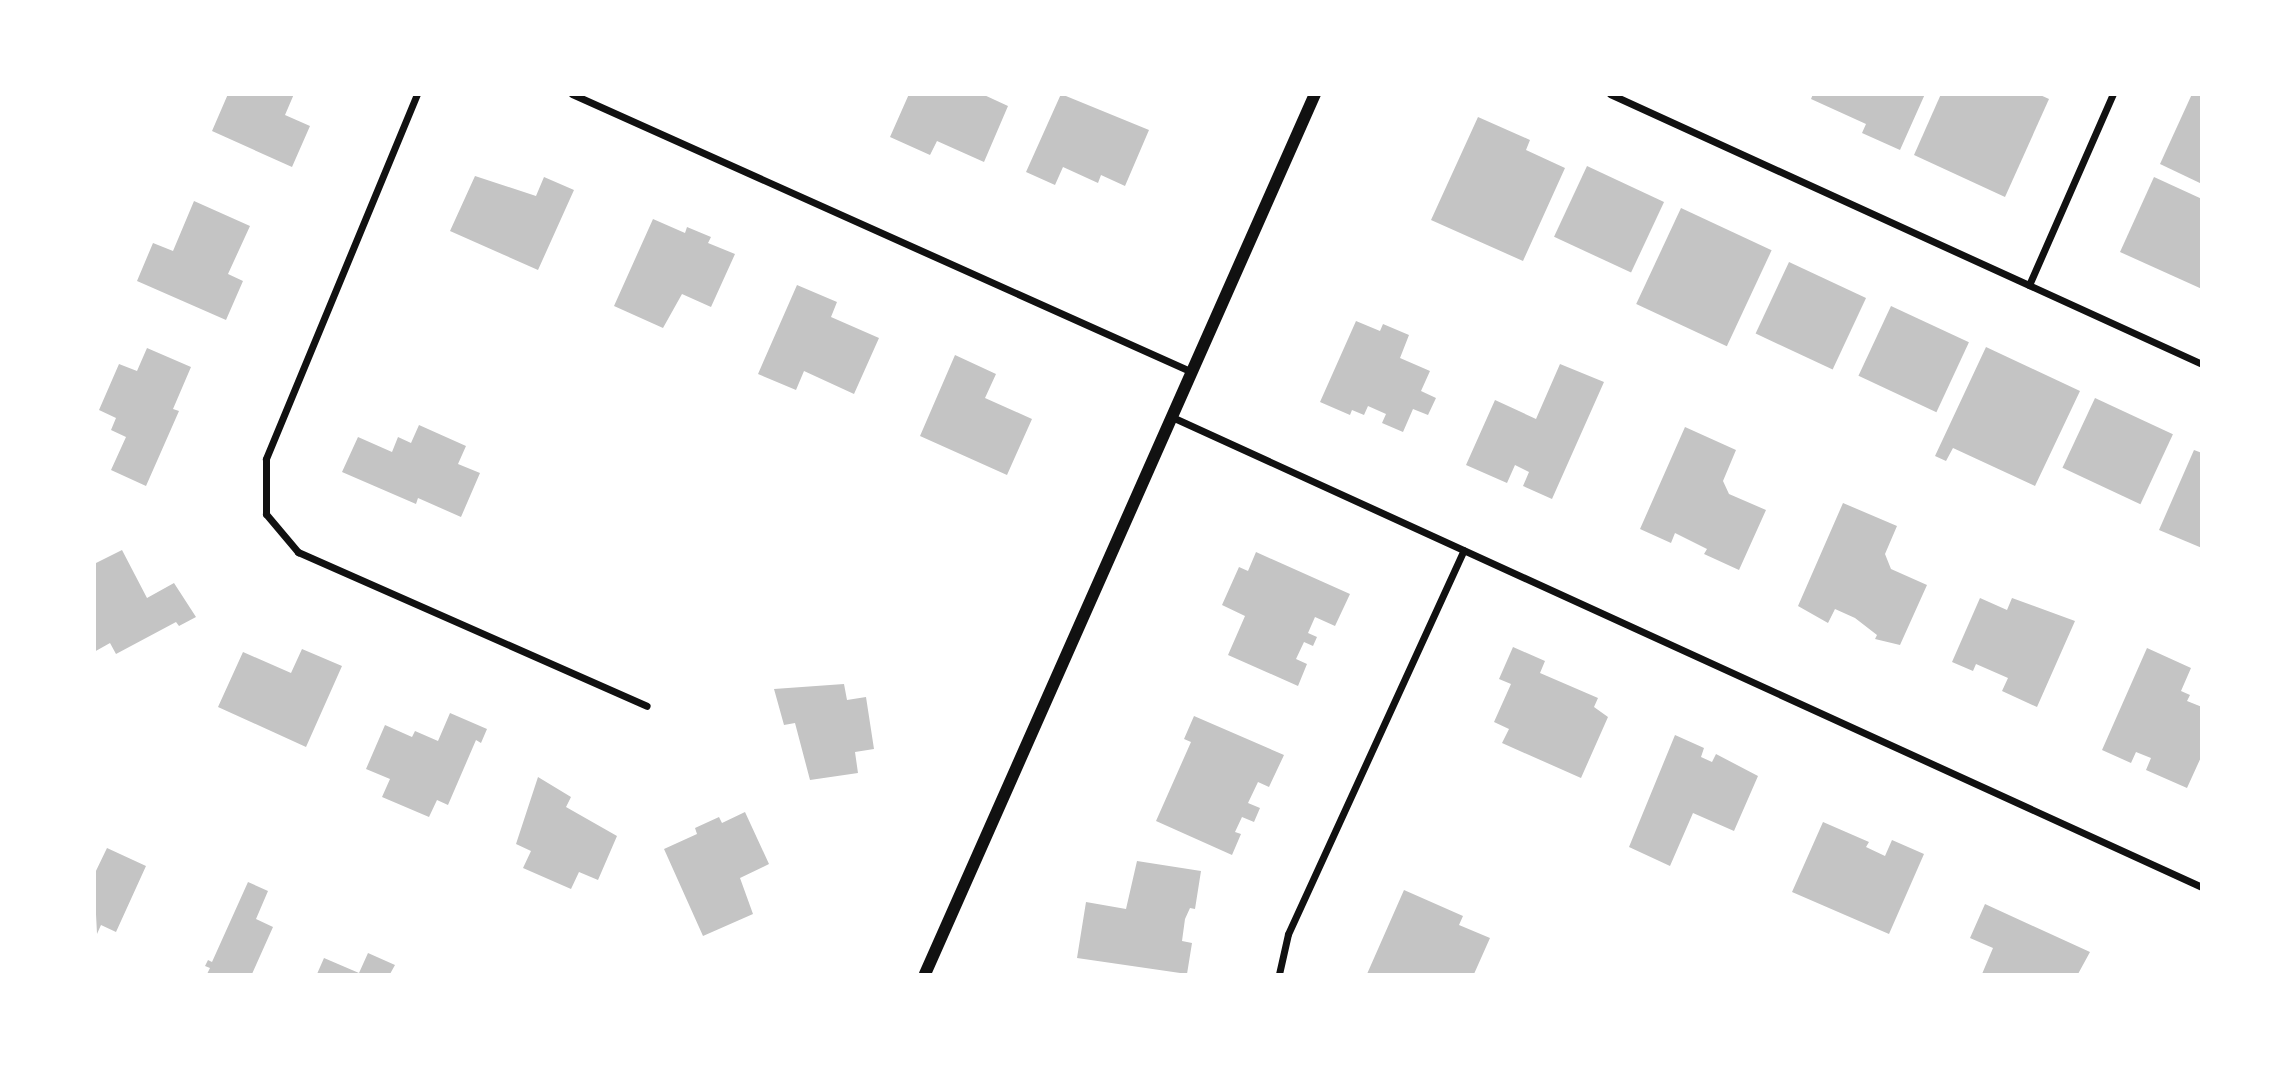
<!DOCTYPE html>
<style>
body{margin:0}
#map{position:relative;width:2296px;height:1069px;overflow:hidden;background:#fff;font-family:Commissioner,sans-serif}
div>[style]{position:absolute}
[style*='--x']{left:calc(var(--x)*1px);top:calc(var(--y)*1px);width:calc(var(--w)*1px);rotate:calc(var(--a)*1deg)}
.building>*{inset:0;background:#c4c4c4;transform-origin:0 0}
.minor>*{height:7px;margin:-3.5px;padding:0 3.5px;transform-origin:3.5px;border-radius:3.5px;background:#111}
.tertiary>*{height:12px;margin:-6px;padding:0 6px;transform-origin:6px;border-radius:6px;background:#111}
span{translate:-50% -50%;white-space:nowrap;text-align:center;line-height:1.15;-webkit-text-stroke:5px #fff;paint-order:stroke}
.frame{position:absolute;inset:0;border:96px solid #fff;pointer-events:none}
</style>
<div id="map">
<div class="building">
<i style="clip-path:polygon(228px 94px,294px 94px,285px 115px,310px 126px,292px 167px,212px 131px)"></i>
<i style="clip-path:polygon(909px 94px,982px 94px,1008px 106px,984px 162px,937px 141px,930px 155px,890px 137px)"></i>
<i style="clip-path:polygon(1061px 94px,1149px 130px,1125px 186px,1101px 175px,1098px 183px,1063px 167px,1055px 185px,1026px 172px)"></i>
<i style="clip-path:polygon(1813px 94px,1925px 94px,1900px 150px,1862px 133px,1866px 124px,1811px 99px)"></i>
<i style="clip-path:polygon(1941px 94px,2038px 94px,2049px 99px,2005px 197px,1914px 155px)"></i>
<i style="clip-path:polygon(2192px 94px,2202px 94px,2202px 184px,2160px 164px)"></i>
<i style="clip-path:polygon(1478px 117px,1530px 140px,1526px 150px,1565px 168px,1523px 261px,1431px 220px)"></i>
<i style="left:1587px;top:166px;width:85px;height:78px;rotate:25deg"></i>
<i style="clip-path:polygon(475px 176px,536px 196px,544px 177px,574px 190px,538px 270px,450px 231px)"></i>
<i style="clip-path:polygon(2154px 177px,2202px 199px,2202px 289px,2120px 252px)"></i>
<i style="clip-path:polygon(194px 201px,250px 226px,228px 274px,243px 281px,226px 320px,137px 281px,153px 243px,173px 251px)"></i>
<i style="left:1681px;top:208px;width:100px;height:106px;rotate:25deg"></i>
<i style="clip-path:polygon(653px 219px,685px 233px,687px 227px,711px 237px,708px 243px,735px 254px,711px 307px,682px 294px,663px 328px,614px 306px)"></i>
<i style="left:1789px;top:262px;width:85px;height:79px;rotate:25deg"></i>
<i style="clip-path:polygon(797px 285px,837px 302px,831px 317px,879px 338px,854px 394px,804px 371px,796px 390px,758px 374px)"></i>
<i style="left:1891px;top:306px;width:86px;height:77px;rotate:25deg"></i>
<i style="clip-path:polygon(1356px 321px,1380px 331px,1383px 324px,1409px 335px,1400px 358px,1430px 371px,1421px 391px,1436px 398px,1428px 415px,1413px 409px,1403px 432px,1382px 423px,1386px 414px,1368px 406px,1364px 415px,1352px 410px,1350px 415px,1320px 402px)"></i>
<i style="clip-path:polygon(1986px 347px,2080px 391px,2035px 486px,1953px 448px,1946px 461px,1935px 456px)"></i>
<i style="clip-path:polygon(147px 348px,191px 367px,173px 409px,179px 411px,146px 486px,111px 470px,126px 437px,111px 430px,116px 418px,99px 410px,119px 364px,137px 371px)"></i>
<i style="clip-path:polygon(955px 355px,996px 374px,985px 398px,1032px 419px,1007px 475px,920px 436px)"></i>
<i style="clip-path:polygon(1560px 364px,1604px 382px,1552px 499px,1523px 486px,1529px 472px,1515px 465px,1507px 483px,1466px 465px,1495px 400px,1536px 419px)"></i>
<i style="left:2095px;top:398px;width:86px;height:77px;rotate:25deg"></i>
<i style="clip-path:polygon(419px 425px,466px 446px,458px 464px,480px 473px,461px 517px,418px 498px,416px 504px,342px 472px,358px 437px,392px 452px,398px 437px,411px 443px)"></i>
<i style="clip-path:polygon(1685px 427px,1736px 450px,1723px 481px,1729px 494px,1766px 510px,1739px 570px,1704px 554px,1707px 549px,1675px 533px,1671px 543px,1640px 529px)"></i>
<i style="clip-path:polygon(2194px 450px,2202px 453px,2202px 548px,2159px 530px)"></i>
<i style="clip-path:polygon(1843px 503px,1897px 526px,1885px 554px,1891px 569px,1927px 585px,1900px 645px,1875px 639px,1877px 635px,1855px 618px,1835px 609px,1828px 623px,1798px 606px)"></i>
<i style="clip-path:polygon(122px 550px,147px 598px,174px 583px,196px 617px,179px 626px,176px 622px,116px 654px,110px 643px,94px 652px,94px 564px)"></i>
<i style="clip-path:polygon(1256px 552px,1350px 594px,1335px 626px,1315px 617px,1308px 633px,1317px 637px,1313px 646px,1304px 642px,1296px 659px,1307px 664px,1298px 686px,1228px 655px,1245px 616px,1222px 605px,1239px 567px,1248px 571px)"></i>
<i style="clip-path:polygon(1980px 598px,2007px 610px,2012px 598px,2075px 621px,2037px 707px,2002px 691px,2008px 678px,1976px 664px,1973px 671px,1952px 662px)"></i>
<i style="clip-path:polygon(1513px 647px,1545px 661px,1540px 673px,1598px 698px,1594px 707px,1608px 717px,1581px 778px,1502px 743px,1509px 729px,1494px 722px,1511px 684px,1499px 679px)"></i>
<i style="clip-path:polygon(2147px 648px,2191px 668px,2181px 691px,2190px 695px,2187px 701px,2202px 707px,2202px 755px,2187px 788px,2146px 770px,2151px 758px,2136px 752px,2131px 763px,2102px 750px)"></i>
<i style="clip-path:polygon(302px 649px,342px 666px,306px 747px,218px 707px,243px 652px,291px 673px)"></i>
<i style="clip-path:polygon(844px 684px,847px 700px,866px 697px,874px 749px,855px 752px,858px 773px,810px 780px,795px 723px,784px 725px,774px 689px)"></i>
<i style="clip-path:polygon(450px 713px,487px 729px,481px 743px,476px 740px,448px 805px,437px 800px,429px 817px,382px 797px,390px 779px,366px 769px,385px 725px,412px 737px,415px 731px,438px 741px)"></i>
<i style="clip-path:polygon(1194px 716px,1284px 755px,1269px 787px,1258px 782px,1248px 803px,1260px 808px,1254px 822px,1242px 817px,1235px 832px,1241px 834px,1232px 855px,1156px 821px,1191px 742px,1184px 739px)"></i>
<i style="clip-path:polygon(1675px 735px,1704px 748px,1701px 757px,1712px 762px,1716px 754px,1758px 776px,1734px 831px,1693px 813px,1670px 866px,1629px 847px)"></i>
<i style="clip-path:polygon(538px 777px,571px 797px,566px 807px,617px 836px,598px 880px,579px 872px,571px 889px,523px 868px,531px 851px,516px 844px)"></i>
<i style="clip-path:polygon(745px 812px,769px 864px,740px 878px,753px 914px,703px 936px,664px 849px,697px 834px,695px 828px,719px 817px,722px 823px)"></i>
<i style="clip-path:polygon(1823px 822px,1869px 842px,1866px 847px,1885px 856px,1892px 840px,1924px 854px,1889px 934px,1792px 892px)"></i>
<i style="clip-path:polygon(107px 848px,146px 866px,116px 932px,101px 925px,97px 934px,94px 875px)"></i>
<i style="clip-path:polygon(1137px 861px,1201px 871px,1195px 909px,1190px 908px,1185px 919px,1182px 941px,1192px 943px,1187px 974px,1077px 958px,1086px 902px,1126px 909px)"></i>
<i style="clip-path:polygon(248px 882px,268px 891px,256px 919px,273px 927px,252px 974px,207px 974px,210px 968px,205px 966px,208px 960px,212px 962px)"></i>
<i style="clip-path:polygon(1404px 890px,1463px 916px,1459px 925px,1490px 938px,1474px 974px,1367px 974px)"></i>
<i style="clip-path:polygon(1985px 904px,2090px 952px,2078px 974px,1982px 974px,1993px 948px,1970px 938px)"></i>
<i style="clip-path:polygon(368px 953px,395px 965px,390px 974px,317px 974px,324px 958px,359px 973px)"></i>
</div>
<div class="minor">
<i style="--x:417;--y:94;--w:395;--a:112.5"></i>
<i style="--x:266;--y:459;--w:55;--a:90"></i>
<i style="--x:266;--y:514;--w:50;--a:49.9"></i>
<i style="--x:298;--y:552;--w:381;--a:23.8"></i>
<i style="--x:572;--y:94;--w:679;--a:24.15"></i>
<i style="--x:1610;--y:94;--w:651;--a:24.52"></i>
<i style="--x:2029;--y:285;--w:209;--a:-66.3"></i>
<i style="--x:1172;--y:417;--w:1132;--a:24.53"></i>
<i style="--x:1279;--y:974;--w:41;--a:-77.3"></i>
<i style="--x:1288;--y:934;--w:422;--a:-65.4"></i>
</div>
<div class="tertiary">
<i style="--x:925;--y:974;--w:963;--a:-66.1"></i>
</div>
<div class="frame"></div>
</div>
